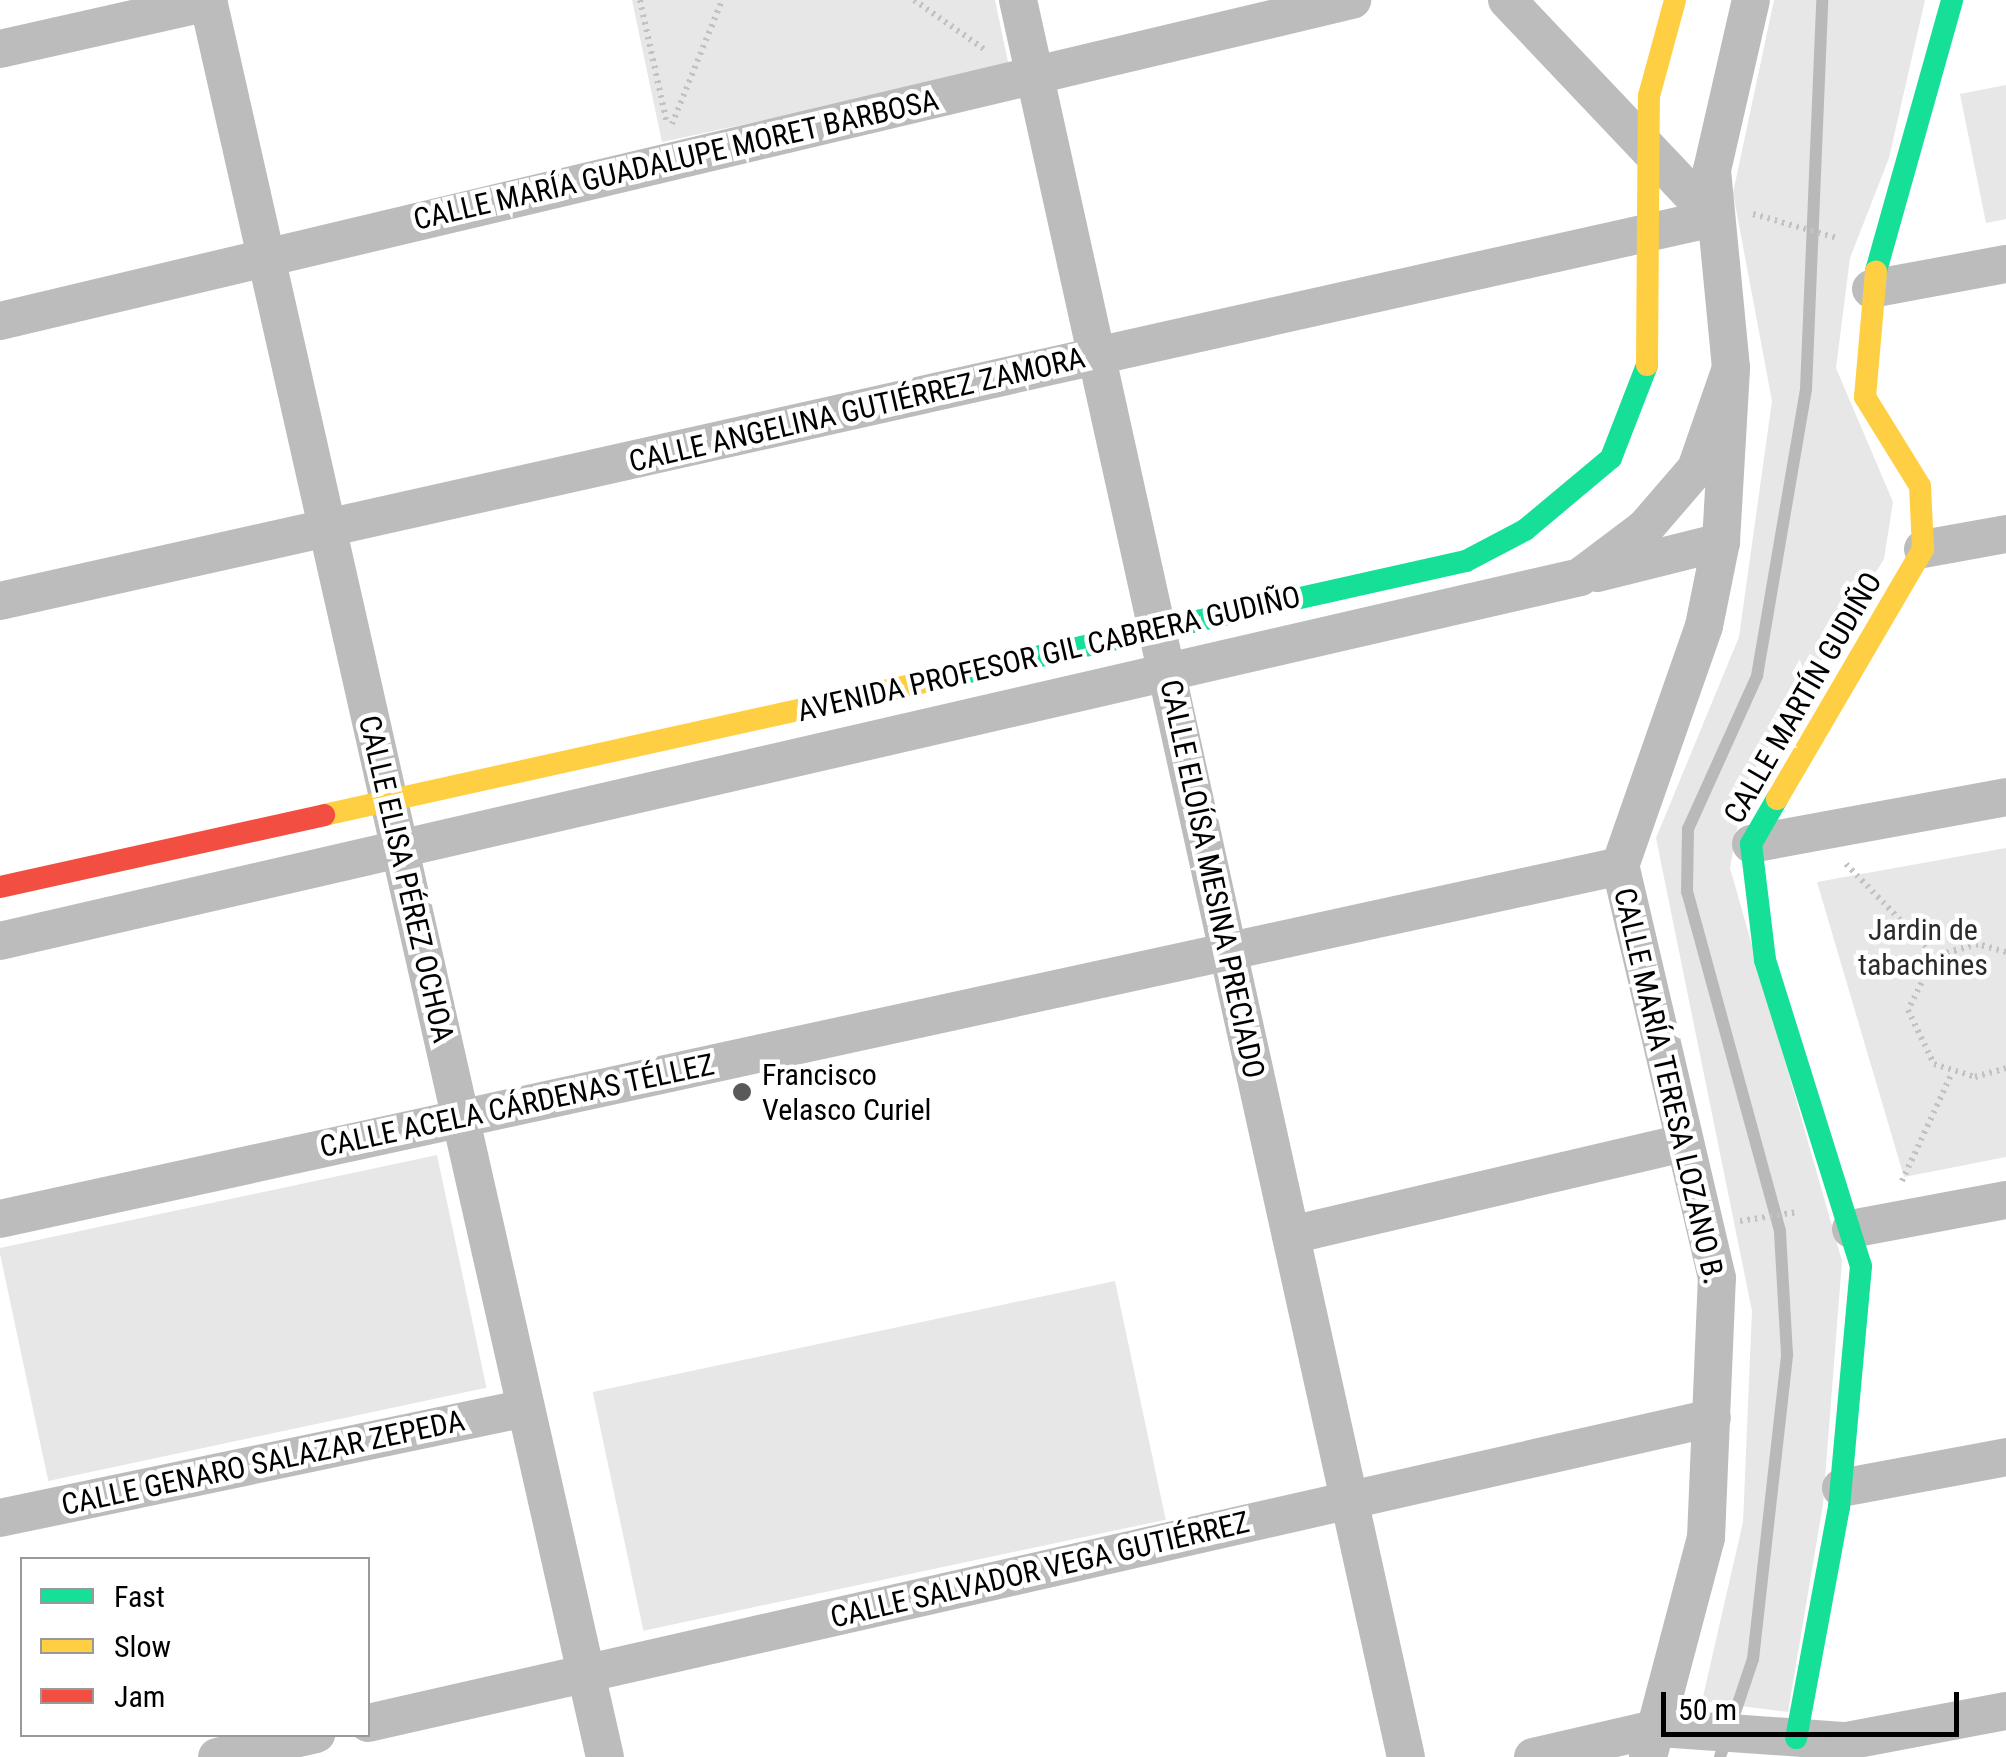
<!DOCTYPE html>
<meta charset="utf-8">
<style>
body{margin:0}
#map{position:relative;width:2006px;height:1757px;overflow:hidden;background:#fff;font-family:"Roboto Condensed",sans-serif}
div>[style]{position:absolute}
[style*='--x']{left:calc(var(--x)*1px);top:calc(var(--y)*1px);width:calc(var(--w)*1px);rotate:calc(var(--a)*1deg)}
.green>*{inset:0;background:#e7e7e7;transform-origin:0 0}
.stream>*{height:12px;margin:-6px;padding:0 6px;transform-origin:6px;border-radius:6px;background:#b9b9b9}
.path>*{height:6px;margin-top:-3px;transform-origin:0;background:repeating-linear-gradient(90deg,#c2c2c2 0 2.5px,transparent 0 7.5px)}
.street>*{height:38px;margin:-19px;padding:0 19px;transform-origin:19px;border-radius:19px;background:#bcbcbc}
.fast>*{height:22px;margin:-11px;padding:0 11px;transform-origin:11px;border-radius:11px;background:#16e098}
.slow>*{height:22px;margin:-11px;padding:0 11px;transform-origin:11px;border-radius:11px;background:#ffcf43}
.jam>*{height:22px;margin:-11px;padding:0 11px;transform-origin:11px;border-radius:11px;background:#f24e42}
.dots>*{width:28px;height:28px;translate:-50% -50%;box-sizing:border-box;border:5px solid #fff;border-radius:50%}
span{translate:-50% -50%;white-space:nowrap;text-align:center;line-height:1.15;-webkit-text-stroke:9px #fff;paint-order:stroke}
.street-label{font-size:30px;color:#000}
.park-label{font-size:30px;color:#2b2b2b}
.poi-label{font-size:30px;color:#000}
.left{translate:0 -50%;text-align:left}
.legend{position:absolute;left:20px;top:1557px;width:350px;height:180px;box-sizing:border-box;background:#fff;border:2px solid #999;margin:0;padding:12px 18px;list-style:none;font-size:30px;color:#000}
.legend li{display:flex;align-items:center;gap:20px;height:50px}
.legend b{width:50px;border:2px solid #999}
.scale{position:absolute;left:1661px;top:1692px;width:298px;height:45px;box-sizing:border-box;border:5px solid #000;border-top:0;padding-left:12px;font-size:30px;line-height:35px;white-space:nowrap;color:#000;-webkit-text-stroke:8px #fff;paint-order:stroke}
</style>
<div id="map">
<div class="green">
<i style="clip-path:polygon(632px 0,995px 0,1009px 67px,662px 142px)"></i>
<i style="clip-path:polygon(1774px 0,1925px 0,1889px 158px,1850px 258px,1836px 368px,1893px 502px,1884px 559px,1745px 785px,1730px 868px,1842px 1261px,1823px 1504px,1788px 1712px,1702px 1701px,1743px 1522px,1752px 1311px,1656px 838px,1739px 637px,1772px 401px,1733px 193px)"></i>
<i style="clip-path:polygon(2006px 85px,2006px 219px,1986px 223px,1960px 94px)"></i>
<i style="clip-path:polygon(2006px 848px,2006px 1157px,1904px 1177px,1817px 882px)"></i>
<i style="left:437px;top:1155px;width:238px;height:448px;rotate:78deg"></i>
<i style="left:1115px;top:1281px;width:244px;height:534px;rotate:78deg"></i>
</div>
<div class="stream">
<i style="--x:1720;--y:1757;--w:103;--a:-71.4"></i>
<i style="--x:1753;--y:1659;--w:307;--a:-83.6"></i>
<i style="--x:1787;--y:1354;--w:123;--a:-93.3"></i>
<i style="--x:1780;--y:1231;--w:352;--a:-105.3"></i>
<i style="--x:1687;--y:892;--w:63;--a:-89.1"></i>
<i style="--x:1688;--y:829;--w:168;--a:-65.7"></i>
<i style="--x:1757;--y:676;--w:291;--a:-80.3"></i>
<i style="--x:1806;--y:389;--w:389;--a:-87.6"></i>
</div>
<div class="path">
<i style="--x:640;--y:0;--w:127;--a:77.7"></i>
<i style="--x:914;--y:0;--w:85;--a:35"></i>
<i style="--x:672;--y:124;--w:134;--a:-68"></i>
<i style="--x:1753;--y:214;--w:87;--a:15.9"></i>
<i style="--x:1846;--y:864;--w:128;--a:45.9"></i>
<i style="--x:2006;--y:952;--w:29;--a:-164"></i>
<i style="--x:1978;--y:944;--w:45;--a:164.4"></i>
<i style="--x:1935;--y:956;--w:60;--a:116.6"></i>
<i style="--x:1908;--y:1010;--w:60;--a:64.3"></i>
<i style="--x:1934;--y:1064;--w:43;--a:17.6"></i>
<i style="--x:1975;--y:1077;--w:32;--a:-16"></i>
<i style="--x:1902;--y:1181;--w:119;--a:-65.2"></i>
<i style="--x:1740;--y:1221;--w:58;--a:-9"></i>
</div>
<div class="street">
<i style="--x:208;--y:0;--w:1801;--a:77.27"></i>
<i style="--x:1018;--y:0;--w:1799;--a:77.55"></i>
<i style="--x:1507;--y:0;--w:301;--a:46.5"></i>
<i style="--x:0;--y:49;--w:214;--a:-12.7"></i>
<i style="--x:1871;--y:289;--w:137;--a:-10.5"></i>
<i style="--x:0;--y:321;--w:1390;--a:-13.36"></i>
<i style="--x:1923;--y:549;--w:84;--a:-10.2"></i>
<i style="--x:1597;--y:573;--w:128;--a:-14"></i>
<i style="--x:0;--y:601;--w:1756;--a:-12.6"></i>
<i style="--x:1751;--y:844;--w:259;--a:-10.4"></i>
<i style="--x:0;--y:941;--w:1621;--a:-12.97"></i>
<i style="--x:1580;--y:577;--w:81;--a:-37"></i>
<i style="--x:1645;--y:528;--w:78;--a:-49.2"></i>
<i style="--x:1696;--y:469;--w:107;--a:-70.9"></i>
<i style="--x:0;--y:1219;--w:1658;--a:-12.29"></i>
<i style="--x:1851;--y:1229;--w:158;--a:-10.6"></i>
<i style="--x:1291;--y:1235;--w:402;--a:-13.2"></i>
<i style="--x:1841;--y:1488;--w:168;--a:-10.6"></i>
<i style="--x:0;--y:1518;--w:537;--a:-11.81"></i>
<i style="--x:368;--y:1723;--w:1378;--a:-12.79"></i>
<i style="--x:217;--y:1757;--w:102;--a:-13.1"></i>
<i style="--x:1533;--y:1757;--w:129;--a:-13"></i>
<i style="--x:1659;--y:1728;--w:188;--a:4"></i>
<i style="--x:1847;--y:1741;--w:162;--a:-10.7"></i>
<i style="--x:1648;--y:1757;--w:227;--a:-75.2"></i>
<i style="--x:1706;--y:1538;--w:260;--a:-87.6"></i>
<i style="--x:1717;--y:1278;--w:423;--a:-103.2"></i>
<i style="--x:1620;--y:866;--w:254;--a:-70.7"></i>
<i style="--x:1704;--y:626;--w:86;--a:-78.6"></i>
<i style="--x:1721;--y:542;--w:174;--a:-86.7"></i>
<i style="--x:1731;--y:368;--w:199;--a:-95.5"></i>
<i style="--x:1712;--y:170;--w:174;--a:-77.1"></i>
</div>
<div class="fast">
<i style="--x:1876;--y:271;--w:281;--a:-74.3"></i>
<i style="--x:929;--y:681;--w:550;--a:-12.6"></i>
<i style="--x:1466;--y:561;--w:67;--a:-27.7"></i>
<i style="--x:1525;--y:530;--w:112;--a:-39.9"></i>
<i style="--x:1611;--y:458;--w:100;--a:-68.8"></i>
<i style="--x:1777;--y:799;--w:52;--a:120"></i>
<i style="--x:1751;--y:844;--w:117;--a:83.1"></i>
<i style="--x:1765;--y:960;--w:321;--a:72.6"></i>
<i style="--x:1861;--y:1266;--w:242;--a:95.2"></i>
<i style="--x:1839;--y:1507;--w:235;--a:100.5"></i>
</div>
<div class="slow">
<i style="--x:1647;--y:365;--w:269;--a:-89.6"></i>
<i style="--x:1649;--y:96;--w:99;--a:-74.8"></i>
<i style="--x:1777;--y:799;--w:290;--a:-59.7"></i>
<i style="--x:1923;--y:549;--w:63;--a:-92.7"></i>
<i style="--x:1920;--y:486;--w:105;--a:-121.7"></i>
<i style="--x:1865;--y:397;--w:126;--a:-85"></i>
<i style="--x:324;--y:815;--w:620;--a:-12.49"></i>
</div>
<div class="jam">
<i style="--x:0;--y:887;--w:332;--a:-12.5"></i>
</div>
<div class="dots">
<i style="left:742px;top:1092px;background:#595959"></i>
</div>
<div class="street-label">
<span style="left:676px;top:160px;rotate:-13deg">CALLE MARÍA GUADALUPE MORET BARBOSA</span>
<span style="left:857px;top:410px;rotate:-13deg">CALLE ANGELINA GUTIÉRREZ ZAMORA</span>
<span style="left:1049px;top:654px;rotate:-13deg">AVENIDA PROFESOR GIL CABRERA GUDIÑO</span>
<span style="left:1803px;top:698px;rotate:-60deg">CALLE MARTÍN GUDIÑO</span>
<span style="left:406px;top:879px;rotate:77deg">CALLE ELISA PÉREZ OCHOA</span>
<span style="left:1212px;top:879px;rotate:78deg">CALLE ELOÍSA MESINA PRECIADO</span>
<span style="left:1669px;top:1086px;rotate:77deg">CALLE MARÍA TERESA LOZANO B.</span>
<span style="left:517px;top:1106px;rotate:-12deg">CALLE ACELA CÁRDENAS TÉLLEZ</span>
<span style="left:263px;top:1463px;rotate:-12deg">CALLE GENARO SALAZAR ZEPEDA</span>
<span style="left:1040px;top:1570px;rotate:-13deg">CALLE SALVADOR VEGA GUTIÉRREZ</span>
</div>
<div class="park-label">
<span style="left:1923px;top:947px">Jardin de<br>tabachines</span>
</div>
<div class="poi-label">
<span class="left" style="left:762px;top:1092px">Francisco<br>Velasco Curiel</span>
</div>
<ul class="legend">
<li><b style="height:12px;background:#16e098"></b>Fast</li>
<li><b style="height:12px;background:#ffcf43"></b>Slow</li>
<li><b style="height:12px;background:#f24e42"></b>Jam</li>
</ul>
<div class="scale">50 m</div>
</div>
